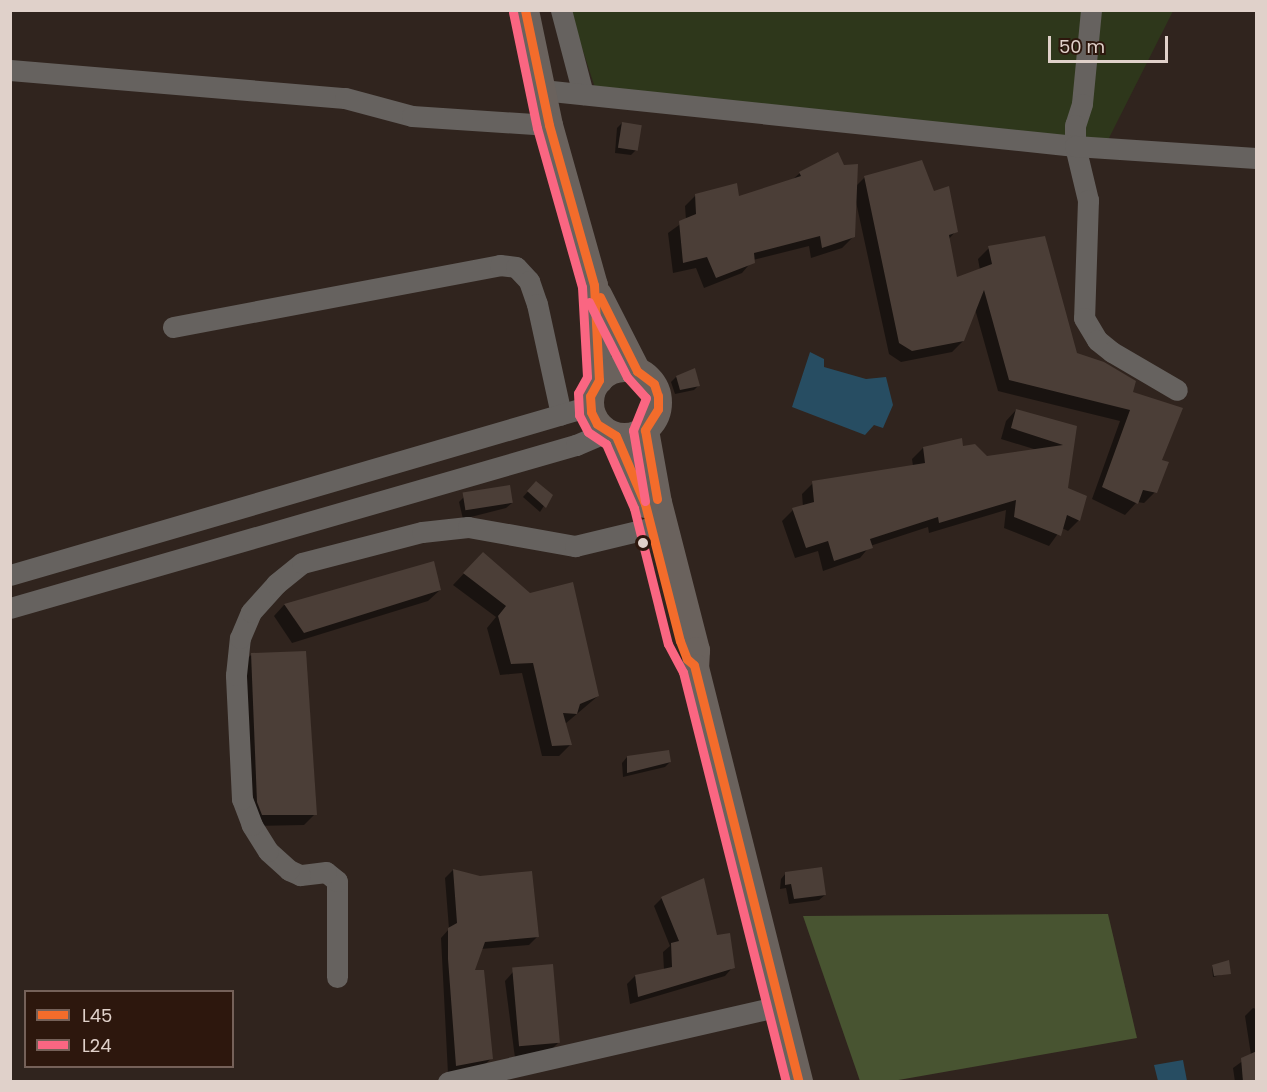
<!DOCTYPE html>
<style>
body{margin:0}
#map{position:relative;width:1267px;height:1092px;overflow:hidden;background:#30241e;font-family:Poppins,sans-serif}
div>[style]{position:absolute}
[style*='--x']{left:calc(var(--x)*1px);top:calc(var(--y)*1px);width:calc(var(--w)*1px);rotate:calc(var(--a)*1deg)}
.green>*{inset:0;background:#2e371b}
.forest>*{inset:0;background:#485431}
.water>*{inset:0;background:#274d62}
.shadow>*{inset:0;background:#0007}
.building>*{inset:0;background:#4b3e37;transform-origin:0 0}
.minor>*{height:21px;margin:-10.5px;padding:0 10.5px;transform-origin:10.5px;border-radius:10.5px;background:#66625f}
.major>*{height:27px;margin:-13.5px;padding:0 13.5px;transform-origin:13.5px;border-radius:13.5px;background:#6a625d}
.major>.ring{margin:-13.5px;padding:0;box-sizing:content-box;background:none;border:27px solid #6a625d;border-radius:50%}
.bus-1>*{height:9px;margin:-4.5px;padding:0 4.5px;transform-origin:4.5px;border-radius:4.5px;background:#f36c2b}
.bus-2>*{height:9px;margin:-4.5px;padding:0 4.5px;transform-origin:4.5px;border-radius:4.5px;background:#fa6682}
.dots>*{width:16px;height:16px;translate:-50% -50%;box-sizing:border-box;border:3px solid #2d170d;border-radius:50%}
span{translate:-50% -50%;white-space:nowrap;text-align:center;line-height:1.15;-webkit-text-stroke:4.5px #2d170d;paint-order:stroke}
.frame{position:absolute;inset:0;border:12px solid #e0d1ca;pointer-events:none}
.legend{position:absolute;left:24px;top:990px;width:210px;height:78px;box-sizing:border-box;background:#2d170d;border:2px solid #756159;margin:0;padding:8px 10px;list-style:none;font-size:18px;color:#e0d1ca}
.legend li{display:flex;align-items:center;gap:12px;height:30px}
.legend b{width:30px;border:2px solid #756159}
.scale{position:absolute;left:1048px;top:36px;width:120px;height:27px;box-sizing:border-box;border:3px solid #e0d1ca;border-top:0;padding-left:8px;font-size:18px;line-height:21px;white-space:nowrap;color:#e0d1ca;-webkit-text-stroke:4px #2d170d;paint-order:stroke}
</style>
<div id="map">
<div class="green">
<i style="clip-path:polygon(570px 11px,1173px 11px,1108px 140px,597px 94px)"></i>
</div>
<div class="forest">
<i style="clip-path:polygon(1108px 914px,1137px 1038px,887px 1082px,860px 1081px,803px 916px)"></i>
</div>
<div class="water">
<i style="clip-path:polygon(810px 352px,824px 359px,824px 367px,866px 379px,886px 377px,893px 405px,883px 428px,874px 425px,865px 435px,792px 407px)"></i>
<i style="clip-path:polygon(1183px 1060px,1187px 1081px,1158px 1081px,1154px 1065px)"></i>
</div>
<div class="shadow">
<i style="clip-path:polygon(622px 123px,636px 150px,631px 155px,615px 153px,617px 128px)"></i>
<i style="clip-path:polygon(800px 173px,856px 186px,865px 177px,933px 192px,956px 231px,948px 240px,956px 279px,980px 270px,978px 259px,989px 248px,1076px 354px,1131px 393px,1160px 461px,1155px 492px,1144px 503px,1137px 502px,1125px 515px,1092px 499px,1120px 421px,998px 391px,975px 309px,963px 341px,952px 352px,901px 362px,889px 354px,856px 202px,854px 236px,842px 248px,811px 258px,809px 246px,753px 260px,742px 273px,704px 288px,696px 268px,673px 273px,668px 233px,686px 220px,685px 206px,696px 195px,738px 198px,792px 180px)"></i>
<i style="clip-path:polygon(676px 377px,699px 385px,694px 390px,675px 394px,671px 382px)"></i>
<i style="clip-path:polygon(1016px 410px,1076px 427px,1066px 489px,1079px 520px,1068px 531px,1062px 528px,1049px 546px,1004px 528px,1006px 510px,929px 533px,928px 527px,870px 546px,860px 558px,823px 571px,818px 551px,795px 558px,782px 521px,793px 510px,803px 507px,802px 494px,813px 483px,913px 466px,912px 459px,923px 448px,961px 448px,986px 458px,1037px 450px,1001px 439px,1006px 421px)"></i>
<i style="clip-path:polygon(531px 488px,551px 495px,540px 512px,523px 497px)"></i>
<i style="clip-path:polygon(464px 497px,512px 503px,506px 508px,463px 519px,459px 502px)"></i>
<i style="clip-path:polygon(432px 563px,440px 590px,428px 601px,292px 643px,274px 616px,284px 605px)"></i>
<i style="clip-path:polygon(472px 565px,598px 696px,565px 724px,570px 745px,559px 756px,542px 756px,522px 673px,500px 675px,487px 628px,496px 617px,453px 585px)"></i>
<i style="clip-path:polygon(252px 654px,315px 814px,304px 825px,251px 826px,241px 665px)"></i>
<i style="clip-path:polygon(627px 757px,670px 762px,665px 767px,623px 777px,622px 763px)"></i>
<i style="clip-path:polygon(453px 870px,480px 878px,537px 937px,529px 945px,481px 949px,472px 972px,492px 1058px,483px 1066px,448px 1074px,441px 938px,449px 929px,445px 878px)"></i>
<i style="clip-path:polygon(786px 873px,825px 895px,819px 900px,789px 904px,786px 888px,780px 889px,781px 879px)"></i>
<i style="clip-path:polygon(662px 898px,716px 937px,733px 967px,725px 976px,630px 1004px,627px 984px,635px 976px,664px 970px,663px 952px,670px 946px,654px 906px)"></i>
<i style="clip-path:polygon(1212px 966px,1229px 973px,1213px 977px)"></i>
<i style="clip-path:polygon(513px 972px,559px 1042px,550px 1051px,515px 1058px,505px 981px)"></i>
<i style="clip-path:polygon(1253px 1008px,1256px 1009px,1256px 1082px,1235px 1082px,1233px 1068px,1251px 1055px,1245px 1016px)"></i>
</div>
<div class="building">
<i style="left:622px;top:122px;width:20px;height:26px;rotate:9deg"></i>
<i style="clip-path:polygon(838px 152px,844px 165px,858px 164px,855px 237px,822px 248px,820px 236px,754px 253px,755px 263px,716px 278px,707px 257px,683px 263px,679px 221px,696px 214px,695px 194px,737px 183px,739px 196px,801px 176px,799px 172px)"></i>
<i style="clip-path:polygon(922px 160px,934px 191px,949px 186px,958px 232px,949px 235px,957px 277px,992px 264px,988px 246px,1045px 236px,1077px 353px,1104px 362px,1136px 381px,1133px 392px,1183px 408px,1162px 460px,1169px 462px,1157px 493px,1143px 490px,1138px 504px,1102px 487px,1130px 410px,1009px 380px,984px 290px,964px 341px,912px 351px,899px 343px,864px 176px)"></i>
<i style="clip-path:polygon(695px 368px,700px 386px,680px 390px,676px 376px)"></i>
<i style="clip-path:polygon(1016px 409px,1077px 426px,1068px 488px,1087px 496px,1080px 521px,1067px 515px,1061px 536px,1014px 517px,1016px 500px,939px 523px,938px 517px,870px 539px,873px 548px,834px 561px,828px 541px,806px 548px,792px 508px,814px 502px,812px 481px,925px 463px,923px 447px,962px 438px,963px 446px,975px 444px,987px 456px,1063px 445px,1011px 428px)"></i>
<i style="clip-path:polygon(536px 481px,553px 495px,546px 508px,527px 491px)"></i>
<i style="left:510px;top:485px;width:18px;height:48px;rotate:81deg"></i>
<i style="clip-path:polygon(483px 552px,530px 593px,573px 582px,599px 696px,580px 704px,577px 714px,563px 713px,572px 745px,552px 746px,533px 663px,511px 664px,498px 616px,506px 606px,463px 573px)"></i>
<i style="clip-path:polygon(434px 561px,441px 590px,304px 633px,284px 604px)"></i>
<i style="clip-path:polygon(306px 651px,317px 815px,262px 815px,257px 802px,251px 653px)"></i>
<i style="clip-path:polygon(669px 750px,671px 762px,627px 773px,627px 756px)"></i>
<i style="clip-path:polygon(822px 867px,826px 895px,794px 899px,791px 884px,785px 885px,785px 872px)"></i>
<i style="clip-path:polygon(453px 869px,480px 876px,532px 871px,539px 937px,485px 942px,475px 970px,484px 970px,493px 1059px,456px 1066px,448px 959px,448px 928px,457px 923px)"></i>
<i style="clip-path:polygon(704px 878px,717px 935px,730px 933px,735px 968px,638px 997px,635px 975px,672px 967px,671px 943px,679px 941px,661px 897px)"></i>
<i style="clip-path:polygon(1229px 960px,1231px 974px,1214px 976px,1212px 965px)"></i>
<i style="left:553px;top:964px;width:79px;height:41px;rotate:85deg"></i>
<i style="clip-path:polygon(1257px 1051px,1257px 1082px,1243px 1082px,1241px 1058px)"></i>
</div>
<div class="minor">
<i style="--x:561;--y:10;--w:87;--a:75.3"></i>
<i style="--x:1091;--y:10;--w:94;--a:95.5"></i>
<i style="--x:1082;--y:104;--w:22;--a:108"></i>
<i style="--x:1075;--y:125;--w:21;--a:90"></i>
<i style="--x:1075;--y:146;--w:56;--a:76.5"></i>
<i style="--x:1088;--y:200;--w:118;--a:91.9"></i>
<i style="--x:1084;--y:318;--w:26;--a:59"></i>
<i style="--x:1097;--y:340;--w:19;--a:39"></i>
<i style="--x:1112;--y:352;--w:75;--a:30.3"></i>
<i style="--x:10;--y:70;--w:336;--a:4.8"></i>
<i style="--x:345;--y:98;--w:69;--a:15"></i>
<i style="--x:412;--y:116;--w:137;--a:3.8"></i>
<i style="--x:542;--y:90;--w:536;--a:6"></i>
<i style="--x:1075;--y:146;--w:181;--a:3.8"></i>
<i style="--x:173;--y:327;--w:333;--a:-10.7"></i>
<i style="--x:500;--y:265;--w:16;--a:7"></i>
<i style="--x:516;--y:267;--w:19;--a:47"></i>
<i style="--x:529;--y:281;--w:24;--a:71"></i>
<i style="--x:537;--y:304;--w:113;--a:77.7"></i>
<i style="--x:10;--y:575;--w:604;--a:-16.25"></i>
<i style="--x:10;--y:608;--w:589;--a:-16.07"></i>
<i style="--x:576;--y:445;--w:33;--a:-23"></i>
<i style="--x:337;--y:977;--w:96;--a:-90"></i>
<i style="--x:337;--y:881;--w:14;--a:-141"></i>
<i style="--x:326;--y:872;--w:26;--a:173"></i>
<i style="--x:300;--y:875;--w:12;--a:-156"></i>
<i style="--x:289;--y:870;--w:28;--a:-138"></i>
<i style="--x:268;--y:851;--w:31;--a:-122"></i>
<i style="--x:252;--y:825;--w:28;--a:-111"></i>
<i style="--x:242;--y:799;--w:124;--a:-92.8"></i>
<i style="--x:236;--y:675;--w:37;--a:-84"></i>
<i style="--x:240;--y:638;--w:28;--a:-67"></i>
<i style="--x:251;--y:612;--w:38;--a:-48"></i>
<i style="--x:276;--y:584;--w:33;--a:-39"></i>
<i style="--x:302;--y:563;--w:124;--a:-14.5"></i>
<i style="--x:422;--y:532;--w:46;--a:-6.2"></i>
<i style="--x:468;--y:527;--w:109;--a:10.1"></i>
<i style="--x:575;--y:546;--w:77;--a:-13.5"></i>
<i style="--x:448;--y:1082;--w:342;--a:-12.9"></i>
</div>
<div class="major">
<i style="--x:525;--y:10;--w:117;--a:78.2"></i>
<i style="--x:549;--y:125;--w:166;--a:74.3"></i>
<i style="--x:594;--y:285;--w:95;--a:87"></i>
<i style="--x:598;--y:294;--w:86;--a:63.1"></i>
<i class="ring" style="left:590px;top:368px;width:41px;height:41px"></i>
<i style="--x:645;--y:430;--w:73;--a:79.8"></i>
<i style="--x:658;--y:502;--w:153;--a:75.6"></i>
<i style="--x:696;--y:650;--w:17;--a:93"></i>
<i style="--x:695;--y:667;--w:428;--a:75.9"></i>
<i style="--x:616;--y:436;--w:74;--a:66.9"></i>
</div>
<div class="bus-1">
<i style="--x:525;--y:10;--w:117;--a:78.2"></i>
<i style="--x:549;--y:125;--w:166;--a:74.3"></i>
<i style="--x:594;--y:285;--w:95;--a:87"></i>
<i style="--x:599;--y:380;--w:18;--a:119"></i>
<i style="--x:590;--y:396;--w:16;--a:86"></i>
<i style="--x:591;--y:412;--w:13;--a:63"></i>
<i style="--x:597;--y:424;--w:22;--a:32"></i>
<i style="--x:616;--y:436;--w:74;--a:66.9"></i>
<i style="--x:645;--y:504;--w:141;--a:75.7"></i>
<i style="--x:680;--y:641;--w:19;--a:69"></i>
<i style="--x:687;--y:659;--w:9;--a:41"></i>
<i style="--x:694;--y:665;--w:430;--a:75.9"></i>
<i style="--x:600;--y:297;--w:83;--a:63.4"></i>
<i style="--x:637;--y:371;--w:21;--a:37"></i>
<i style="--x:654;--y:384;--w:13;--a:72"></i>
<i style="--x:658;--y:396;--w:13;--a:90"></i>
<i style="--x:658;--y:409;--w:25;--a:122"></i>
<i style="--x:645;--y:430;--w:70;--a:80.1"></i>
</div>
<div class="bus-2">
<i style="--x:513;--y:12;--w:118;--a:78.3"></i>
<i style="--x:537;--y:128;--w:165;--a:74.2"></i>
<i style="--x:582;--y:287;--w:90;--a:86.8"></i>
<i style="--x:587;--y:377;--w:18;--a:119"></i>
<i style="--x:578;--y:393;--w:22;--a:87"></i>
<i style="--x:579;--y:415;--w:19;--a:62"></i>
<i style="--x:588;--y:432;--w:22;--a:34"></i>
<i style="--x:606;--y:444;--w:70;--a:66.4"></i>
<i style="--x:634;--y:508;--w:140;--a:76"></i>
<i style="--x:668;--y:644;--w:32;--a:62"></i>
<i style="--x:683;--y:672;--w:423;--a:75.9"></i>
<i style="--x:589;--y:302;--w:84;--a:63.1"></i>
<i style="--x:627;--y:377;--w:28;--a:48"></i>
<i style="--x:646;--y:398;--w:35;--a:112"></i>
<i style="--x:633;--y:430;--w:72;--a:80.4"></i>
</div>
<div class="dots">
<i style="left:643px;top:543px;background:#e0d1ca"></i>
</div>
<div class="frame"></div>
<ul class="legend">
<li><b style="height:8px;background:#f36c2b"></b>L45</li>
<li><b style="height:8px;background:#fa6682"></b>L24</li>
</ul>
<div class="scale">50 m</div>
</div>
